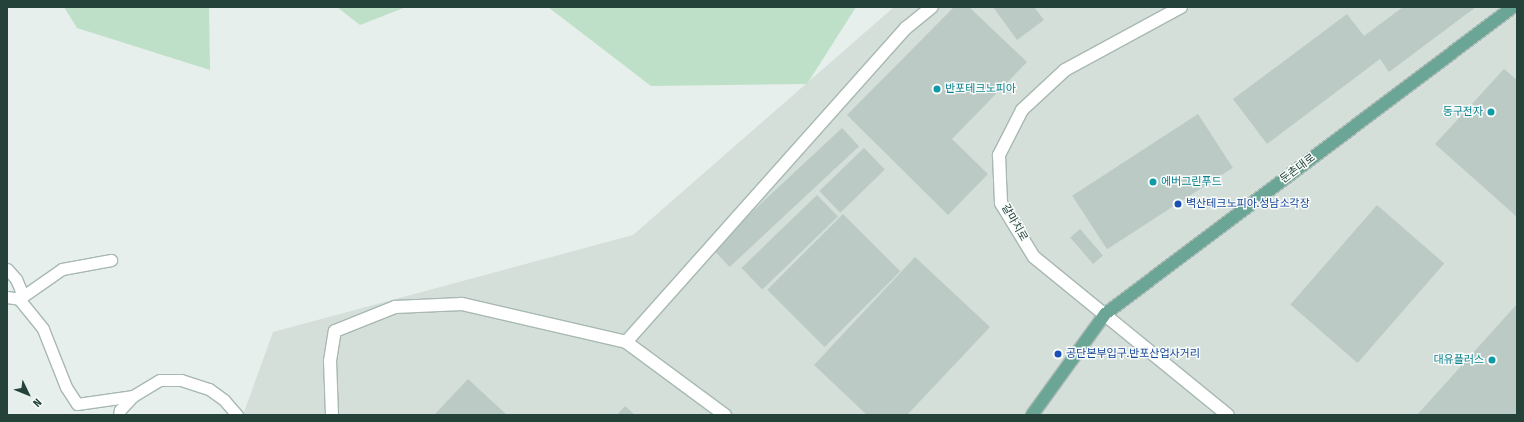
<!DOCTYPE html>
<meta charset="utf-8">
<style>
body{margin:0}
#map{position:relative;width:1524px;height:422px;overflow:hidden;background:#e6efeb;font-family:"Fira Sans Condensed","Noto Sans KR",sans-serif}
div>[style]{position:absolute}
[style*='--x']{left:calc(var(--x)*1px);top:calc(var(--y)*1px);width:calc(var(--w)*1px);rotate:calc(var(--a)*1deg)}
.built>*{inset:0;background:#d4dfda}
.green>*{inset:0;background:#bfe0c8}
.building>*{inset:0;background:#bbcac4;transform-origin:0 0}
.roads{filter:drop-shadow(1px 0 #a8b8b2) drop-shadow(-1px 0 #a8b8b2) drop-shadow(0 1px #a8b8b2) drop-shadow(0 -1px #a8b8b2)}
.service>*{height:11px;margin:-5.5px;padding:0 5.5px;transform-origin:5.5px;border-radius:5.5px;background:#fff}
.minor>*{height:12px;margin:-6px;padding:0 6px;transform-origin:6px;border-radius:6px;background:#fff}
.primary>*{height:12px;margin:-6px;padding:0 6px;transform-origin:6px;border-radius:6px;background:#6aa596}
.dots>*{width:11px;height:11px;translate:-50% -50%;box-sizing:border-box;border:2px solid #f7fbf9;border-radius:50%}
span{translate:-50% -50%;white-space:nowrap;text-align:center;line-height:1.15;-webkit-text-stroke:3px #f7fbf9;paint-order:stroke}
.culture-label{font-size:11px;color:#0d838f}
.left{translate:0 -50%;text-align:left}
.right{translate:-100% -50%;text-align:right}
.street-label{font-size:11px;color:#24423a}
.transit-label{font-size:11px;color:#164399}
.frame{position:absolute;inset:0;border:8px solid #24423a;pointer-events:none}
.north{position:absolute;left:8px;top:374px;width:40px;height:40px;-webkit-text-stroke:3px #f7fbf9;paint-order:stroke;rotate:133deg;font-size:11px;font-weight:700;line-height:16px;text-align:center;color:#24423a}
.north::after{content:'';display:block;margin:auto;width:14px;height:18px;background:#24423a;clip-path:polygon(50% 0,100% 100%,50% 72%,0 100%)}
</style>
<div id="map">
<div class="built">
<i style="clip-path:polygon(894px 7px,1517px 7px,1517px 415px,243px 415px,273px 332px,633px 235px)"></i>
</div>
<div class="green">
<i style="clip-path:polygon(64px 7px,209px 7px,210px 70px,77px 28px)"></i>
<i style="clip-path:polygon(337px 7px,406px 7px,360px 25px)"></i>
<i style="clip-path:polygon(548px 7px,856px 7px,807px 84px,651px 86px)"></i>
</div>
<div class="building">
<i style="clip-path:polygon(954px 7px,969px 7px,1027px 62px,952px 139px,988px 174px,948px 215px,847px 115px)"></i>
<i style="clip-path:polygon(993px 7px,1034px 7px,1044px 20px,1017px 40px)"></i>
<i style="clip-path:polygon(1403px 7px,1476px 7px,1389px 72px,1380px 59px,1267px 144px,1233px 99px,1347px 14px,1364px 36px)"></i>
<i style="clip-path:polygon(1504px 69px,1517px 80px,1517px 217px,1435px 144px)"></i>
<i style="left:1198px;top:114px;width:64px;height:150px;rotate:57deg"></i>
<i style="left:842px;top:128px;width:25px;height:177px;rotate:47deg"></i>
<i style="left:864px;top:148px;width:30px;height:62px;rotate:46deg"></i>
<i style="left:817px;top:195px;width:30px;height:105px;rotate:46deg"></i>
<i style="left:1377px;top:205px;width:89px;height:132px;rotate:41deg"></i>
<i style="left:843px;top:214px;width:81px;height:107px;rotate:45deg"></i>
<i style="left:1080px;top:229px;width:35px;height:13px;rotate:49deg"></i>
<i style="clip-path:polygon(915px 257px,990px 327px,907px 415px,867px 415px,814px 365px)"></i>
<i style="clip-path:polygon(1517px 304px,1517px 415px,1417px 415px)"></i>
<i style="clip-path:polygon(468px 379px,507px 415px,434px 415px)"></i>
<i style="clip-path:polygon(625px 406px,635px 415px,617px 415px)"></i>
</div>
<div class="roads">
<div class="service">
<i style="--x:7;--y:269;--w:13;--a:48"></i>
<i style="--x:16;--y:279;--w:13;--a:67"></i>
<i style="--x:21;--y:291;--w:8;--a:104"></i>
<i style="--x:7;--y:297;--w:12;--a:9"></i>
<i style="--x:19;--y:299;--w:38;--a:51"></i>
<i style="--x:43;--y:329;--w:62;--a:68.4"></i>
<i style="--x:66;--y:387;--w:20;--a:57"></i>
<i style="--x:77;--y:404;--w:57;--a:-8.1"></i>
<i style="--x:19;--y:299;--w:52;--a:-34.9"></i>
<i style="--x:62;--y:269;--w:50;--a:-10.4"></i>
<i style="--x:119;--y:415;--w:5;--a:-79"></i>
<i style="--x:120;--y:410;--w:19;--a:-47"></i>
<i style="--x:133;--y:396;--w:31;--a:-31"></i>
<i style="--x:160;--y:380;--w:21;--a:0"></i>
<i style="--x:181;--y:380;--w:29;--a:18"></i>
<i style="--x:209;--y:389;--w:19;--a:36"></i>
<i style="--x:224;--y:400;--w:20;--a:49"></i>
</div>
<div class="minor">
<i style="--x:1181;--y:7;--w:132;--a:151.5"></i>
<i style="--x:1065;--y:70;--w:59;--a:137.1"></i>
<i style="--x:1022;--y:110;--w:51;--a:117.1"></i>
<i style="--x:999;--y:155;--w:48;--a:87.6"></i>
<i style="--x:1001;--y:203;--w:63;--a:58.6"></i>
<i style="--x:1034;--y:257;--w:250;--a:39.2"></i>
<i style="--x:626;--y:342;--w:421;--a:-48.3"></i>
<i style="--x:906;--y:28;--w:33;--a:-39"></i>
<i style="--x:332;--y:415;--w:54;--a:-92.1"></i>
<i style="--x:330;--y:361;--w:30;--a:-81"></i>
<i style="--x:335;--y:331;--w:65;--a:-21.8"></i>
<i style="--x:395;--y:307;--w:67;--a:-2.6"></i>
<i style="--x:462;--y:304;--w:168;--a:13"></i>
<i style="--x:626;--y:342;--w:123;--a:36.4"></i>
</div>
<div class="primary">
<i style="--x:1032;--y:415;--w:125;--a:-54.1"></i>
<i style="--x:1105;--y:314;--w:511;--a:-36.96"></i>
</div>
</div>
<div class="dots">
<i style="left:937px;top:89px;background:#0f9aa8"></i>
<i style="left:1491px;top:112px;background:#0f9aa8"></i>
<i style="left:1153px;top:182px;background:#0f9aa8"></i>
<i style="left:1178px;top:204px;background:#1a4fb4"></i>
<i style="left:1058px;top:354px;background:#1a4fb4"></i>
<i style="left:1492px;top:360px;background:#0f9aa8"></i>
</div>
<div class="culture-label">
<span class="left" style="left:945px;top:89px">반포테크노피아</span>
<span class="right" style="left:1483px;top:112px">동구전자</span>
<span class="left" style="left:1161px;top:182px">에버그린푸드</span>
<span class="right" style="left:1484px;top:360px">대유플러스</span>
</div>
<div class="street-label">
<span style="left:1298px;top:169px;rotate:-37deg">둔촌대로</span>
<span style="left:1014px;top:223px;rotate:60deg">갈마치로</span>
</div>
<div class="transit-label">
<span class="left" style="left:1186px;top:204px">벽산테크노피아.성남소각장</span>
<span class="left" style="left:1066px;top:354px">공단본부입구.반포산업사거리</span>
</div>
<div class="frame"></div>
<div class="north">N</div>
</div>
